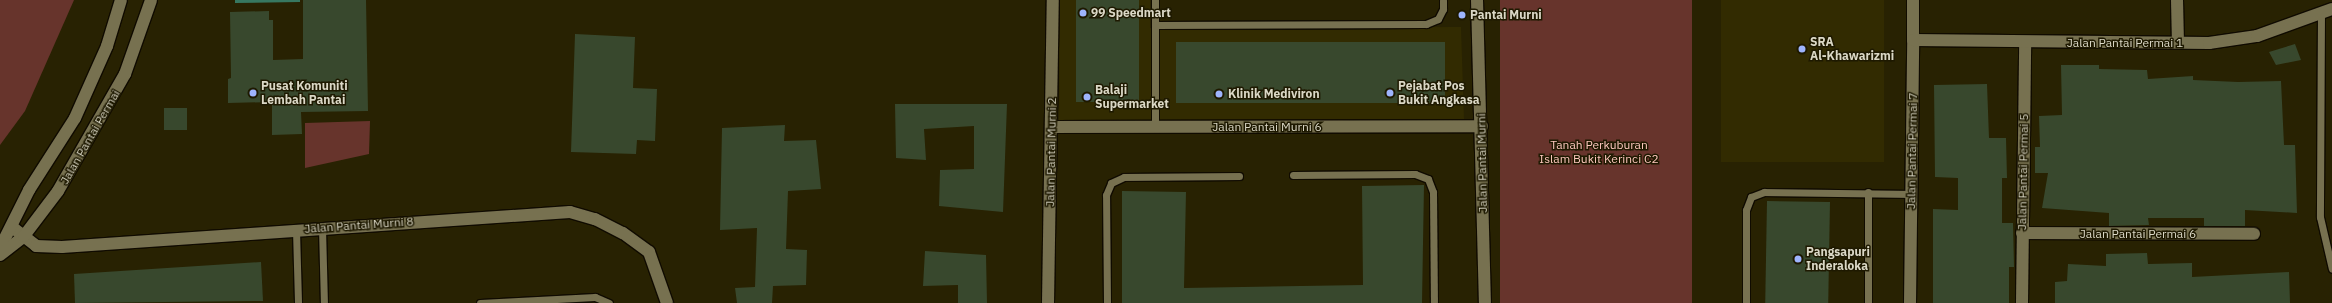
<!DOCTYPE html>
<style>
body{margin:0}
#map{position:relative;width:2332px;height:303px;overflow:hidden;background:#282202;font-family:"IBM Plex Sans",sans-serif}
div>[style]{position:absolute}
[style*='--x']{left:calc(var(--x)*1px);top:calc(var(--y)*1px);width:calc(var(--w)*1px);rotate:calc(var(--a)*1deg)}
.built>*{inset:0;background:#322b01;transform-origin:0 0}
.green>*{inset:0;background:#67342c;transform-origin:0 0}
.water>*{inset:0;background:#377861}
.building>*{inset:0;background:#38482d;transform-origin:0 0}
.roads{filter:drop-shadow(1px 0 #100b00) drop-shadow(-1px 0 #100b00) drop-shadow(0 1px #100b00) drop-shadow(0 -1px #100b00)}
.lane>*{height:7px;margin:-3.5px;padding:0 3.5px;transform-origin:3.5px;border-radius:3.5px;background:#777150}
.street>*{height:12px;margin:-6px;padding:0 6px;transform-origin:6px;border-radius:6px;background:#777150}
.secondary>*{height:12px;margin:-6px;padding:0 6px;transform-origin:6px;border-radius:6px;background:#777150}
.dots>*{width:11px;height:11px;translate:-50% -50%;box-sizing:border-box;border:2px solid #1e1900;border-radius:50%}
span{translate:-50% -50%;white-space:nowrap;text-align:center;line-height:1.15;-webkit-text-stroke:3px #1e1900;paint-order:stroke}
.poi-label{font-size:12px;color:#dbd8c6;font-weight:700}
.left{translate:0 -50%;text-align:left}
.street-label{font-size:12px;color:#dbd8c6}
.park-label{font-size:12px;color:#fec8be}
</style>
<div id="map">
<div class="built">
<i style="clip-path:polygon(1060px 0,1150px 0,1150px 28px,1461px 27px,1464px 119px,1059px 120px)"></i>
<i style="left:1721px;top:0;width:163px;height:162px"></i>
</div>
<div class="green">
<i style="clip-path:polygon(0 0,74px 0,25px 111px,0 145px)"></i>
<i style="left:1500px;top:0;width:192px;height:303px"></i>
<i style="clip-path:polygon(370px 121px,369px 154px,305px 168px,305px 123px)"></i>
</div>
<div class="water">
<i style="clip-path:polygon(235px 0,300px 0,300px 2px,235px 3px)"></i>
</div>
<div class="building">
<i style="clip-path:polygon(303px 0,366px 0,368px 111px,301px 112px,302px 134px,272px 135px,272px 102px,228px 103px,228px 79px,231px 78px,230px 12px,269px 11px,269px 20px,273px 20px,273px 60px,303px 59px)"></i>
<i style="left:1076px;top:0;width:63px;height:102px"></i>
<i style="clip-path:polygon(575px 34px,635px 37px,633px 88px,657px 89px,655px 141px,637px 140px,636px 154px,571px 152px)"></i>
<i style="left:1176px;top:42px;width:269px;height:61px"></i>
<i style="clip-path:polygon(2295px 44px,2301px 60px,2276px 65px,2269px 52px)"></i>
<i style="clip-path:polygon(2061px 65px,2099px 65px,2099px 69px,2147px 70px,2148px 79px,2193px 76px,2193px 80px,2238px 82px,2281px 81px,2284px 145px,2295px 145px,2297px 213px,2245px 210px,2245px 226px,2204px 226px,2204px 218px,2148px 218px,2149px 225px,2109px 226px,2109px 213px,2042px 208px,2048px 173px,2035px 173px,2035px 147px,2040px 147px,2039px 116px,2062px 115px)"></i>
<i style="clip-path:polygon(1987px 84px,1989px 138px,2006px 138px,2007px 178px,2002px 178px,2002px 223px,2013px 223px,2014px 267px,2009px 267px,2009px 303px,1933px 303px,1933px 209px,1958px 210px,1958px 178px,1935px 177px,1934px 85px)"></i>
<i style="clip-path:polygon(895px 104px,1007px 104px,1003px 212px,939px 206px,940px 170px,974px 169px,974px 126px,924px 129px,926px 160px,896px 158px)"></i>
<i style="left:187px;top:108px;width:22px;height:23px;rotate:90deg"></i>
<i style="clip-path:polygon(785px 125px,784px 141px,816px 140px,821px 189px,788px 191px,786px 249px,807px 250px,806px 285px,773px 286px,772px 303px,737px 303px,735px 288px,755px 287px,757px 228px,720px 230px,722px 128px)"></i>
<i style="clip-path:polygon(1424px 185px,1422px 303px,1122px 303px,1122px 191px,1186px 192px,1184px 288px,1363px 285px,1362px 186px)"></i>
<i style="left:1767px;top:201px;width:63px;height:102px;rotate:1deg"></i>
<i style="clip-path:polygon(925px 251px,986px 255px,987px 303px,958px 303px,958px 285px,923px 286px)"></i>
<i style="clip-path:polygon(2147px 253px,2148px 264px,2192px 263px,2192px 277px,2289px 272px,2290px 303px,2055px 303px,2055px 282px,2067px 281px,2068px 264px,2106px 266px,2106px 254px)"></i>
<i style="clip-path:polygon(261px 262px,263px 301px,75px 303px,74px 274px)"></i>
</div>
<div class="roads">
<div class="lane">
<i style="--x:1155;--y:0;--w:127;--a:90"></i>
<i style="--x:2321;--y:13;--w:204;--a:90.3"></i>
<i style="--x:2320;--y:217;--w:53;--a:77"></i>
<i style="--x:1155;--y:25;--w:271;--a:-0.2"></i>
<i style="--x:1426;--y:24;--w:13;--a:-23"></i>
<i style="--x:1438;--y:19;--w:11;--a:-63"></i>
<i style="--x:1443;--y:9;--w:9;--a:-90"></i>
<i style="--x:1293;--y:175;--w:122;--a:-0.5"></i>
<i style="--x:1415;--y:174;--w:14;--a:21"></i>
<i style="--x:1428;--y:179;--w:14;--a:69"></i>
<i style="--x:1433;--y:192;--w:111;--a:89.5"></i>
<i style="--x:1868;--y:192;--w:111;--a:90"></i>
<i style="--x:322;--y:228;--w:75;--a:88.5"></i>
<i style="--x:296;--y:230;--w:73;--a:88.4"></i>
<i style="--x:480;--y:303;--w:115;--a:-3"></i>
<i style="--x:595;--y:297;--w:15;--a:23"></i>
<i style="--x:1107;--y:303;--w:108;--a:-90.5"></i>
<i style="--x:1106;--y:195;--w:13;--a:-67"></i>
<i style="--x:1111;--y:183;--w:14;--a:-25"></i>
<i style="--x:1124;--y:177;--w:115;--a:-0.5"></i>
<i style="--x:1746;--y:303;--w:93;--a:-90"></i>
<i style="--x:1746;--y:210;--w:14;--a:-69"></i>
<i style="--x:1751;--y:197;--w:14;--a:-21"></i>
<i style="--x:1764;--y:192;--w:147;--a:0.8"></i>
</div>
<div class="street">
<i style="--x:1913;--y:0;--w:40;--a:90"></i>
<i style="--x:2177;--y:0;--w:43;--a:88.7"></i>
<i style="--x:1052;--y:127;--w:430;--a:-0.1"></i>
<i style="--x:12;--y:227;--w:31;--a:38"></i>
<i style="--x:36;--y:246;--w:26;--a:2"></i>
<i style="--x:62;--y:247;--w:509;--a:-3.94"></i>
<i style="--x:570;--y:212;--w:26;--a:16"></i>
<i style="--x:595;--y:219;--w:31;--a:27"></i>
<i style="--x:623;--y:233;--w:32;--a:36"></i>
<i style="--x:649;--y:252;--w:54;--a:70.6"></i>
<i style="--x:2022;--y:233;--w:232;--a:0.2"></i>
<i style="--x:1048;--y:303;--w:303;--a:-89.1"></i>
<i style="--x:2022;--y:303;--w:261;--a:-89.3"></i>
</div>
<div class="secondary">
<i style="--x:1477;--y:0;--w:303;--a:88.5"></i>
<i style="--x:0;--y:248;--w:65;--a:-63.4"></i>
<i style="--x:29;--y:190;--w:85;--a:-57.4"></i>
<i style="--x:75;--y:118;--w:79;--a:-66"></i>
<i style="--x:107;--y:46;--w:48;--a:-73.1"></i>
<i style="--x:0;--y:255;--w:31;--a:-38"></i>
<i style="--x:24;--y:236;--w:56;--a:-52.9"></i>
<i style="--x:58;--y:191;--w:135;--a:-60.2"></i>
<i style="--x:125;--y:74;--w:78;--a:-70.6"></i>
<i style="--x:1910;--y:303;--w:263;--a:-89.3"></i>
<i style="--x:1913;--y:40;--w:296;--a:0.6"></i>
<i style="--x:2209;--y:43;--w:49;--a:-8.3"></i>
<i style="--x:2257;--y:36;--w:80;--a:-19.8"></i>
</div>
</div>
<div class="dots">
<i style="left:1083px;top:13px;background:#9eb4fd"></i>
<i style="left:1462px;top:15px;background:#9eb4fd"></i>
<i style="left:1802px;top:49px;background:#9eb4fd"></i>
<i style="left:253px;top:93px;background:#9eb4fd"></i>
<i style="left:1390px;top:93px;background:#9eb4fd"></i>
<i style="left:1219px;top:94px;background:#9eb4fd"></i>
<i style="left:1087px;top:97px;background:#9eb4fd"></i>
<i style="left:1798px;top:259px;background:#9eb4fd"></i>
</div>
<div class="poi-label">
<span class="left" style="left:1091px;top:13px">99 Speedmart</span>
<span class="left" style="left:1470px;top:15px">Pantai Murni</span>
<span class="left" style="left:1810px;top:49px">SRA<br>Al-Khawarizmi</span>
<span class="left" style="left:261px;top:93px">Pusat Komuniti<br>Lembah Pantai</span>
<span class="left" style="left:1398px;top:93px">Pejabat Pos<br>Bukit Angkasa</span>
<span class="left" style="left:1095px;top:97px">Balaji<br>Supermarket</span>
<span class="left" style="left:1228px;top:94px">Klinik Mediviron</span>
<span class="left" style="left:1806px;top:259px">Pangsapuri<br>Inderaloka</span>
</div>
<div class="street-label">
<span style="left:2125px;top:43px">Jalan Pantai Permai 1</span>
<span style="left:1267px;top:127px">Jalan Pantai Murni 6</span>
<span style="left:90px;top:137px;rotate:-60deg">Jalan Pantai Permai</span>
<span style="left:1912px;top:151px;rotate:-89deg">Jalan Pantai Permai 7</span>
<span style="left:1051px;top:152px;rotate:-89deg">Jalan Pantai Murni 2</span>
<span style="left:1482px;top:163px;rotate:-91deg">Jalan Pantai Murni</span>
<span style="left:2023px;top:172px;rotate:-89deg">Jalan Pantai Permai 5</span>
<span style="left:359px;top:225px;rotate:-4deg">Jalan Pantai Murni 8</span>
<span style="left:2138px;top:234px">Jalan Pantai Permai 6</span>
</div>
<div class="park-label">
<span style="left:1599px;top:152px">Tanah Perkuburan<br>Islam Bukit Kerinci C2</span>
</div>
</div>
